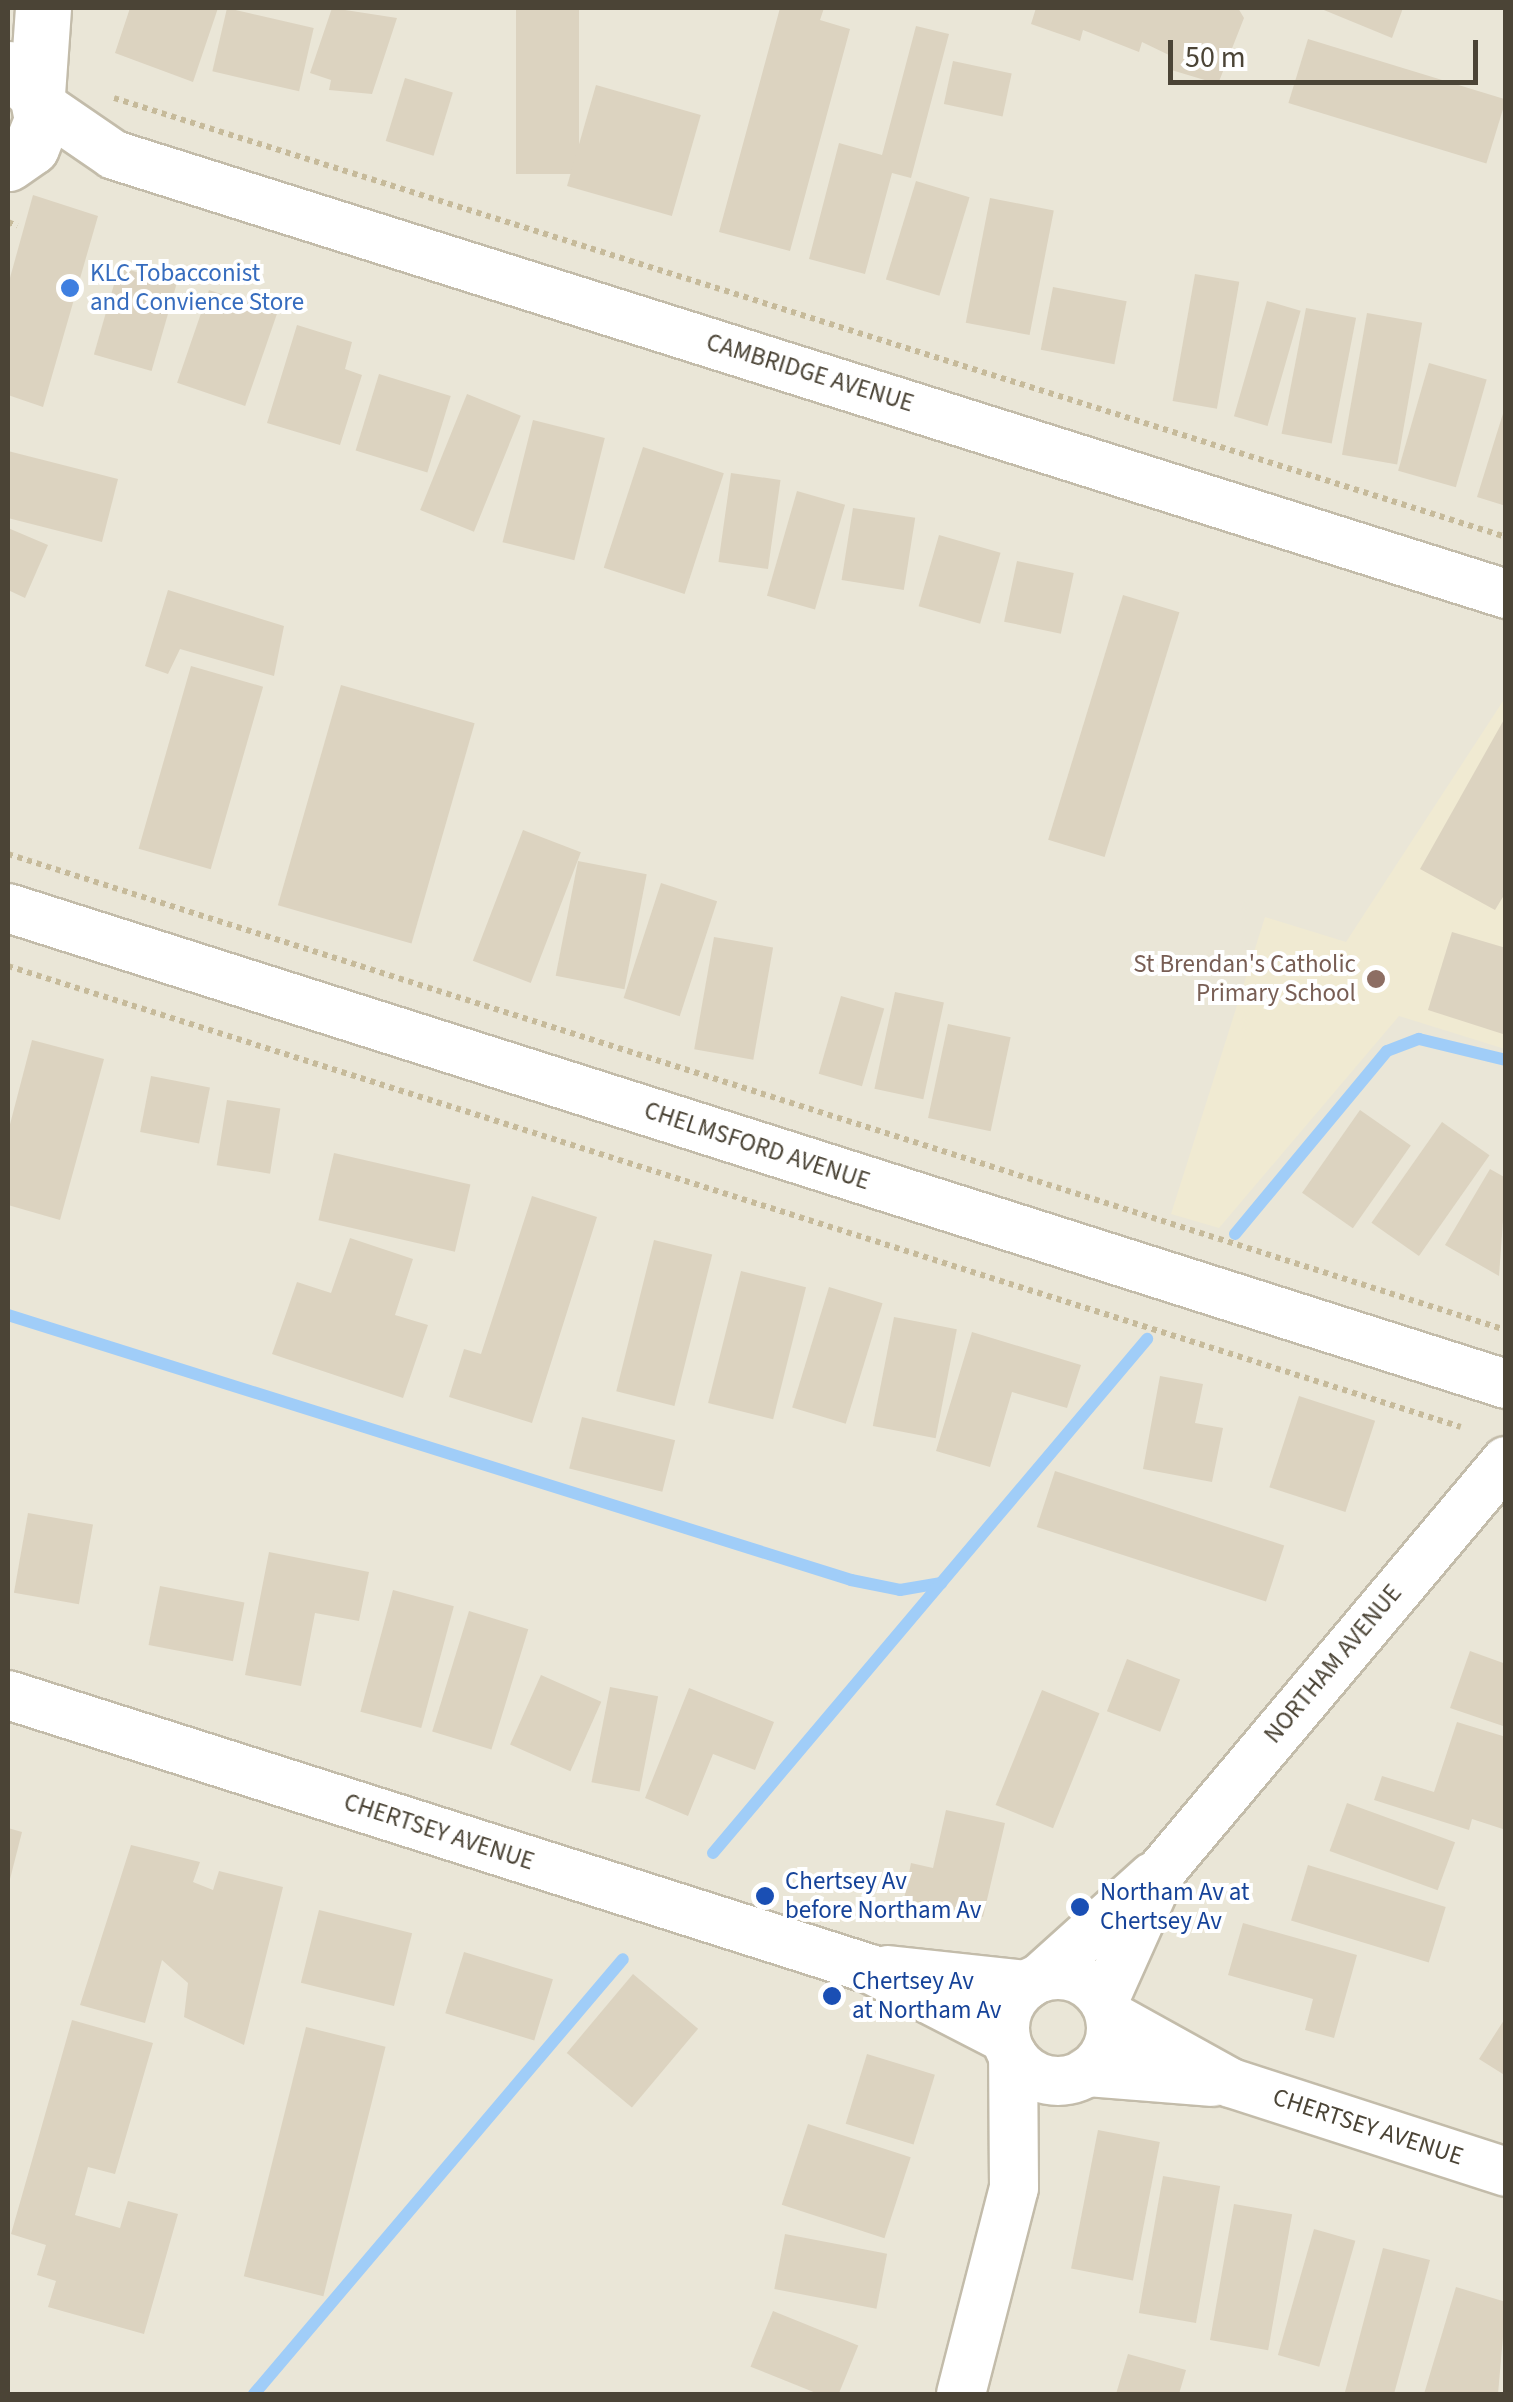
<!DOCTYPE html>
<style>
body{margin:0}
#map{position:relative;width:1513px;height:2402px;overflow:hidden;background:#f6f3e9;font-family:"Source Sans 3",sans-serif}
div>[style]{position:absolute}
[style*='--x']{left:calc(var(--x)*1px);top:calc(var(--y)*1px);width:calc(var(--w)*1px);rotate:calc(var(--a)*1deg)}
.residential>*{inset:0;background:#eae6d7;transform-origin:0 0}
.education>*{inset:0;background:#f0ead2}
.stream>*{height:12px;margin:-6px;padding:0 6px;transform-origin:6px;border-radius:6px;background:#a0cdf8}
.building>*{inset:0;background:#dcd3c0;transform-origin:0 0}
.path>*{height:6px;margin-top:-3px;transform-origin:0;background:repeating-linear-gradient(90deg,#c6ba9a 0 5px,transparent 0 10px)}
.roads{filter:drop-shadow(2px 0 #c3bcaa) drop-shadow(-2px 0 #c3bcaa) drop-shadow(0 2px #c3bcaa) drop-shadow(0 -2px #c3bcaa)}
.minor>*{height:48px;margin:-24px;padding:0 24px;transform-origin:24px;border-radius:24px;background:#fff}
.minor>.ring{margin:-24px;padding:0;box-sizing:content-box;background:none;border:48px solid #fff;border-radius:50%}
.tertiary>*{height:55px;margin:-27.5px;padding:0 27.5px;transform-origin:27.5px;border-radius:27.5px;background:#fff}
.dots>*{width:28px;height:28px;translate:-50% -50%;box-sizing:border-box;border:5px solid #fff;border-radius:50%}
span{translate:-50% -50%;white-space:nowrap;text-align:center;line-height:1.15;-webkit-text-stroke:8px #fff;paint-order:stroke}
.shop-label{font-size:25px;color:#366cbe}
.left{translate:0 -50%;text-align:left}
.street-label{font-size:25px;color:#4b4436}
.education-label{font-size:25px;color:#785e54}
.right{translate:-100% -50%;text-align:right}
.transit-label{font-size:25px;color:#164399}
.frame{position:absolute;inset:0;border:10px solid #4b4436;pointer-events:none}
.scale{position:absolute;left:1168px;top:40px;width:310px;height:45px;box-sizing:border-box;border:5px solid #4b4436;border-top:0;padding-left:12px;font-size:30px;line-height:35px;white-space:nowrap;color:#4b4436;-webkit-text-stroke:8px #fff;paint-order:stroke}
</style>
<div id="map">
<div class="residential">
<i style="left:8px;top:8px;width:1497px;height:2386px"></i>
</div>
<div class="education">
<i style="clip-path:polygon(1505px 698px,1505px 1049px,1399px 1016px,1219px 1228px,1171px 1214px,1265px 917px,1346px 942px)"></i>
</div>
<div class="stream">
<i style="--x:1235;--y:1234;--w:238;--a:-50.3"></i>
<i style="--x:1387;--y:1051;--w:34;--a:-21"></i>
<i style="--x:1419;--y:1039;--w:89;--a:13.6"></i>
<i style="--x:8;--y:1315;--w:884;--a:17.45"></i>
<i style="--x:851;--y:1580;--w:50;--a:11.5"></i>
<i style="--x:900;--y:1590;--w:42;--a:-9.7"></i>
<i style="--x:713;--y:1853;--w:673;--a:-49.82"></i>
<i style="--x:254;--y:2394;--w:570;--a:-49.69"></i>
</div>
<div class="building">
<i style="clip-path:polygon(130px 8px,218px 8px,193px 82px,115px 53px)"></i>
<i style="left:227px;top:8px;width:89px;height:65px;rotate:13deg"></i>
<i style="clip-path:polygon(332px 8px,397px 18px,372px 94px,329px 90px,331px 80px,310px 73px)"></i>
<i style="left:516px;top:8px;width:63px;height:166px"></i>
<i style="clip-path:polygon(780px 8px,824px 8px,820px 20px,850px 29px,790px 251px,719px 232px)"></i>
<i style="clip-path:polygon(1036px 8px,1238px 8px,1244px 18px,1218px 84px,1168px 69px,1171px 56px,1142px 42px,1139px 52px,1083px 30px,1080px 41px,1031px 24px)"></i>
<i style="clip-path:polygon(1319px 8px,1403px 8px,1392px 38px)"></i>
<i style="clip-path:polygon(916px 26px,949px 34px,911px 178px,892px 173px,865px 274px,809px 259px,839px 143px,882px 155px)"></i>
<i style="left:1308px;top:39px;width:207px;height:67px;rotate:17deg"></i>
<i style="left:953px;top:61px;width:60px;height:44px;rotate:12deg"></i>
<i style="left:405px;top:78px;width:50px;height:66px;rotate:17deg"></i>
<i style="left:596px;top:85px;width:109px;height:105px;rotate:16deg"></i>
<i style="left:916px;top:181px;width:56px;height:103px;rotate:17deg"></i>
<i style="clip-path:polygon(33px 195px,98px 216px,43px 407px,8px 395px,8px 285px)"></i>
<i style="left:990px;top:198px;width:65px;height:127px;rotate:11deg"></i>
<i style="left:119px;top:267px;width:60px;height:91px;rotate:16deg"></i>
<i style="left:1195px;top:274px;width:45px;height:129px;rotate:10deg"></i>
<i style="left:1053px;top:287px;width:75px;height:64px;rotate:11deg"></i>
<i style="left:209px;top:290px;width:72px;height:98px;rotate:19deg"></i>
<i style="left:1267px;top:301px;width:35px;height:120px;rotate:16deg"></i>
<i style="left:1306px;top:308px;width:51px;height:128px;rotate:11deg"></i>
<i style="left:1367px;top:313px;width:56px;height:144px;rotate:10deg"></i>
<i style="clip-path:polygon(297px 325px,352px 342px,345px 369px,362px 375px,340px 445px,267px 423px)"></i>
<i style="left:1429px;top:363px;width:60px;height:112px;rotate:16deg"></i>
<i style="left:379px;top:374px;width:75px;height:80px;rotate:17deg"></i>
<i style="left:467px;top:394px;width:58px;height:125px;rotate:22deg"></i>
<i style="clip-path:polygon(1506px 404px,1506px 506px,1477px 497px)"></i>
<i style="left:533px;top:420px;width:74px;height:126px;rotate:14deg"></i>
<i style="left:643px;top:447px;width:85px;height:127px;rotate:18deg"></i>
<i style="clip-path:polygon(8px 451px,118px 479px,102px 542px,8px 518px)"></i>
<i style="left:731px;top:473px;width:50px;height:90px;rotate:8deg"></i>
<i style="left:797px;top:491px;width:50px;height:109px;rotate:16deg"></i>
<i style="left:853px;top:508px;width:63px;height:73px;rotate:9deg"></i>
<i style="clip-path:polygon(8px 528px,48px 545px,25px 598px,8px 590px)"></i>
<i style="left:939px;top:535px;width:64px;height:74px;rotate:16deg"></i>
<i style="left:1017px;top:561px;width:58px;height:62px;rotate:12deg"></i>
<i style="clip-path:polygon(168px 590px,284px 626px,274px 676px,180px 649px,168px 674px,145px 666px)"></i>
<i style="left:1123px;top:595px;width:59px;height:256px;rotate:17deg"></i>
<i style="left:191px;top:666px;width:75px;height:190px;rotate:16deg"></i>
<i style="left:341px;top:685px;width:139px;height:229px;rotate:16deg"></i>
<i style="clip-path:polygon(1506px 716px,1506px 892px,1495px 910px,1420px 869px)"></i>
<i style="left:523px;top:830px;width:62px;height:140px;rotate:21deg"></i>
<i style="left:578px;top:861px;width:70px;height:117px;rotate:11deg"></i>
<i style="left:661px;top:883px;width:59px;height:121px;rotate:18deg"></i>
<i style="clip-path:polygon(1452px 932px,1506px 948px,1506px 1035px,1428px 1010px)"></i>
<i style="left:714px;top:937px;width:60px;height:114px;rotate:10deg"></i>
<i style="left:895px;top:992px;width:50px;height:99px;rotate:12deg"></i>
<i style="left:841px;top:996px;width:45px;height:81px;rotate:16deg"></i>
<i style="left:948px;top:1024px;width:64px;height:96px;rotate:12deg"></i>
<i style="clip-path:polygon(32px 1040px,104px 1059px,60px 1220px,8px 1205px,8px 1132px)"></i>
<i style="left:151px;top:1076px;width:60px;height:57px;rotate:11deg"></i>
<i style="left:227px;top:1100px;width:54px;height:66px;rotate:9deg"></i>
<i style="left:1360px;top:1110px;width:62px;height:101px;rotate:35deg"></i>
<i style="left:1442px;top:1122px;width:58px;height:123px;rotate:35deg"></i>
<i style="left:334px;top:1153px;width:140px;height:69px;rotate:13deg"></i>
<i style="clip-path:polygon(1490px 1169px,1506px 1178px,1499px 1276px,1445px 1245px)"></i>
<i style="clip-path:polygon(532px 1196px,597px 1217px,532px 1423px,449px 1397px,464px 1349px,481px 1354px)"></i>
<i style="clip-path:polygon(350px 1238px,413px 1259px,395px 1315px,428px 1325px,403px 1398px,272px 1354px,297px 1282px,331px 1293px)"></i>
<i style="left:654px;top:1240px;width:60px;height:156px;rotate:14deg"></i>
<i style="left:741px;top:1271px;width:67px;height:136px;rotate:14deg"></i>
<i style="left:829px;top:1287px;width:56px;height:126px;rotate:17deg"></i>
<i style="left:894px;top:1317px;width:64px;height:111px;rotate:11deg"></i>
<i style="clip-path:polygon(972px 1332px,1081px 1365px,1067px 1408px,1012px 1392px,990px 1467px,936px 1451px)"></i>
<i style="clip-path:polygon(1160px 1376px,1203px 1384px,1195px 1423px,1223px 1428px,1212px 1482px,1143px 1469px)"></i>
<i style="left:1299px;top:1396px;width:80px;height:96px;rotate:18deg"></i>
<i style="left:582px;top:1417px;width:96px;height:53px;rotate:14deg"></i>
<i style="left:1055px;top:1471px;width:241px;height:59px;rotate:18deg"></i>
<i style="left:28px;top:1513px;width:66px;height:81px;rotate:10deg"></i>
<i style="clip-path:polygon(269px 1552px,369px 1572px,359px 1621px,315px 1613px,301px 1686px,245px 1675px)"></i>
<i style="left:160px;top:1586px;width:86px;height:60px;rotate:11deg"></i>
<i style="left:393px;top:1590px;width:63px;height:126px;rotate:15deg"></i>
<i style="left:469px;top:1611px;width:62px;height:126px;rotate:17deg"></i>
<i style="clip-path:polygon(1470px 1651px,1506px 1664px,1506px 1727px,1450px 1708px)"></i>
<i style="left:1127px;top:1659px;width:57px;height:56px;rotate:21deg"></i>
<i style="left:541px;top:1675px;width:66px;height:76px;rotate:24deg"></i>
<i style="left:610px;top:1687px;width:49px;height:97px;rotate:11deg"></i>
<i style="clip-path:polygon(689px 1688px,774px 1722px,755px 1770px,713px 1754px,688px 1816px,645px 1798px)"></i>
<i style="left:1042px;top:1690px;width:62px;height:124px;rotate:22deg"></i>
<i style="clip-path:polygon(1457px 1722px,1506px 1737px,1506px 1830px,1472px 1819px,1469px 1830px,1374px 1800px,1382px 1776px,1434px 1792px)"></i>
<i style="left:1347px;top:1803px;width:115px;height:51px;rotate:20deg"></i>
<i style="clip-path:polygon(946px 1810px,1005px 1823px,983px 1917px,904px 1899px,911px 1863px,933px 1868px)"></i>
<i style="clip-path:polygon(8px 1828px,22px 1832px,9px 1883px,8px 1882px)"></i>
<i style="clip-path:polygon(131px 1845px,200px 1862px,193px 1882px,213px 1890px,219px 1871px,283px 1887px,244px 2045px,184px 2017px,188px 1983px,162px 1960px,145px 2023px,80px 2005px)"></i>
<i style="left:1308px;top:1865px;width:144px;height:58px;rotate:17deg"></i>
<i style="left:319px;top:1910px;width:96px;height:75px;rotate:14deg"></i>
<i style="clip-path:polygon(1243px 1923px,1357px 1955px,1334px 2038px,1305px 2030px,1313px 1999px,1228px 1975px)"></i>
<i style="left:464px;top:1952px;width:93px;height:64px;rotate:17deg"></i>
<i style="left:633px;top:1974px;width:85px;height:103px;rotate:40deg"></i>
<i style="clip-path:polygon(1506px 2017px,1506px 2076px,1479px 2059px)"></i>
<i style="clip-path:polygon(72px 2020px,153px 2043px,115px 2174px,88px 2167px,75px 2215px,120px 2228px,128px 2201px,178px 2214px,144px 2334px,48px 2307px,56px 2281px,37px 2275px,46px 2245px,11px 2234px)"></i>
<i style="left:306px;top:2027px;width:82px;height:257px;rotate:14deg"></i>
<i style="left:867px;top:2054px;width:71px;height:73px;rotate:17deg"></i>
<i style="left:808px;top:2124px;width:108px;height:85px;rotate:18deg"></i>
<i style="left:1098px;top:2130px;width:63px;height:141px;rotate:11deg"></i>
<i style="left:1163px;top:2176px;width:58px;height:139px;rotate:10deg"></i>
<i style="left:1234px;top:2204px;width:59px;height:138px;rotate:10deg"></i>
<i style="left:1314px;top:2229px;width:43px;height:131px;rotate:16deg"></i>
<i style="left:785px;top:2234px;width:104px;height:56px;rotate:11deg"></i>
<i style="clip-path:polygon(1383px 2248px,1430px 2260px,1394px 2394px,1353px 2394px,1345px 2392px)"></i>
<i style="clip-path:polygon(1456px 2287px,1506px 2302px,1498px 2394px,1424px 2394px)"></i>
<i style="left:773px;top:2311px;width:92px;height:60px;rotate:22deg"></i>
<i style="clip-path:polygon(1128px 2354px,1186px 2370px,1179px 2394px,1116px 2394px)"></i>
</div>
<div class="path">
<i style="--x:114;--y:98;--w:1460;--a:17.5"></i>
<i style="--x:8;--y:222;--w:10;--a:24"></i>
<i style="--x:8;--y:854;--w:1572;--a:17.63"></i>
<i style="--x:8;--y:966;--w:1524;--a:17.6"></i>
</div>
<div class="roads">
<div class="minor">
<i style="--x:41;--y:105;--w:88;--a:34.4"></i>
<i style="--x:114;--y:155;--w:1460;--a:17.5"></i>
<i style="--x:8;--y:908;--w:1572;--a:17.63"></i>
<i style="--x:8;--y:1695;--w:904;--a:17.63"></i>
<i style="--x:870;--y:1969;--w:153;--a:27.2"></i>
<i style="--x:888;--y:1970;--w:140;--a:6.2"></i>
<i class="ring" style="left:1005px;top:1975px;width:58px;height:58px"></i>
<i style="--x:1040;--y:1978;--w:151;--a:-42"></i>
<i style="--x:1104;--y:2001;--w:145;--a:-65.9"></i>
<i style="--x:1163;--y:1869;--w:533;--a:-49.95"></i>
<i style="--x:1110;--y:2016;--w:138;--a:29"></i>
<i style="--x:1231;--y:2083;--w:289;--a:17.9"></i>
<i style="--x:1087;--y:2072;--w:125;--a:4.6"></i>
<i style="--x:961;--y:2394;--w:213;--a:-75.6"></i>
<i style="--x:1014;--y:2188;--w:132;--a:-90.4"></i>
</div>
<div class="tertiary">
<i style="--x:8;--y:69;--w:38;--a:41"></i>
<i style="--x:37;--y:94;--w:26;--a:79"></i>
<i style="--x:42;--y:120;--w:29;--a:112"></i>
<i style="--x:31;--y:147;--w:28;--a:145"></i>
<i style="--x:37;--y:94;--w:86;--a:-86"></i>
</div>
</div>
<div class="dots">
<i style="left:70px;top:288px;background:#3f7fe0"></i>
<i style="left:1376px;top:979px;background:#8d6e63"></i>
<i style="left:765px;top:1896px;background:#1a4fb4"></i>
<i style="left:1080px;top:1907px;background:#1a4fb4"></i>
<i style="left:832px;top:1996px;background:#1a4fb4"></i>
</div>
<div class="shop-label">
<span class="left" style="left:90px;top:288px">KLC Tobacconist<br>and Convience Store</span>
</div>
<div class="street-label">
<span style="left:810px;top:373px;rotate:17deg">CAMBRIDGE AVENUE</span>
<span style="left:757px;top:1146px;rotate:18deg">CHELMSFORD AVENUE</span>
<span style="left:1333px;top:1664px;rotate:-50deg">NORTHAM AVENUE</span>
<span style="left:439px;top:1832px;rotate:18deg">CHERTSEY AVENUE</span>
<span style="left:1368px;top:2127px;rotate:18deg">CHERTSEY AVENUE</span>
</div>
<div class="education-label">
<span class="right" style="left:1356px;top:979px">St Brendan's Catholic<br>Primary School</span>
</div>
<div class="transit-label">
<span class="left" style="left:785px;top:1896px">Chertsey Av<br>before Northam Av</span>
<span class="left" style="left:1100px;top:1907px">Northam Av at<br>Chertsey Av</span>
<span class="left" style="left:852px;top:1996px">Chertsey Av<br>at Northam Av</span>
</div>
<div class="frame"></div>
<div class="scale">50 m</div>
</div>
